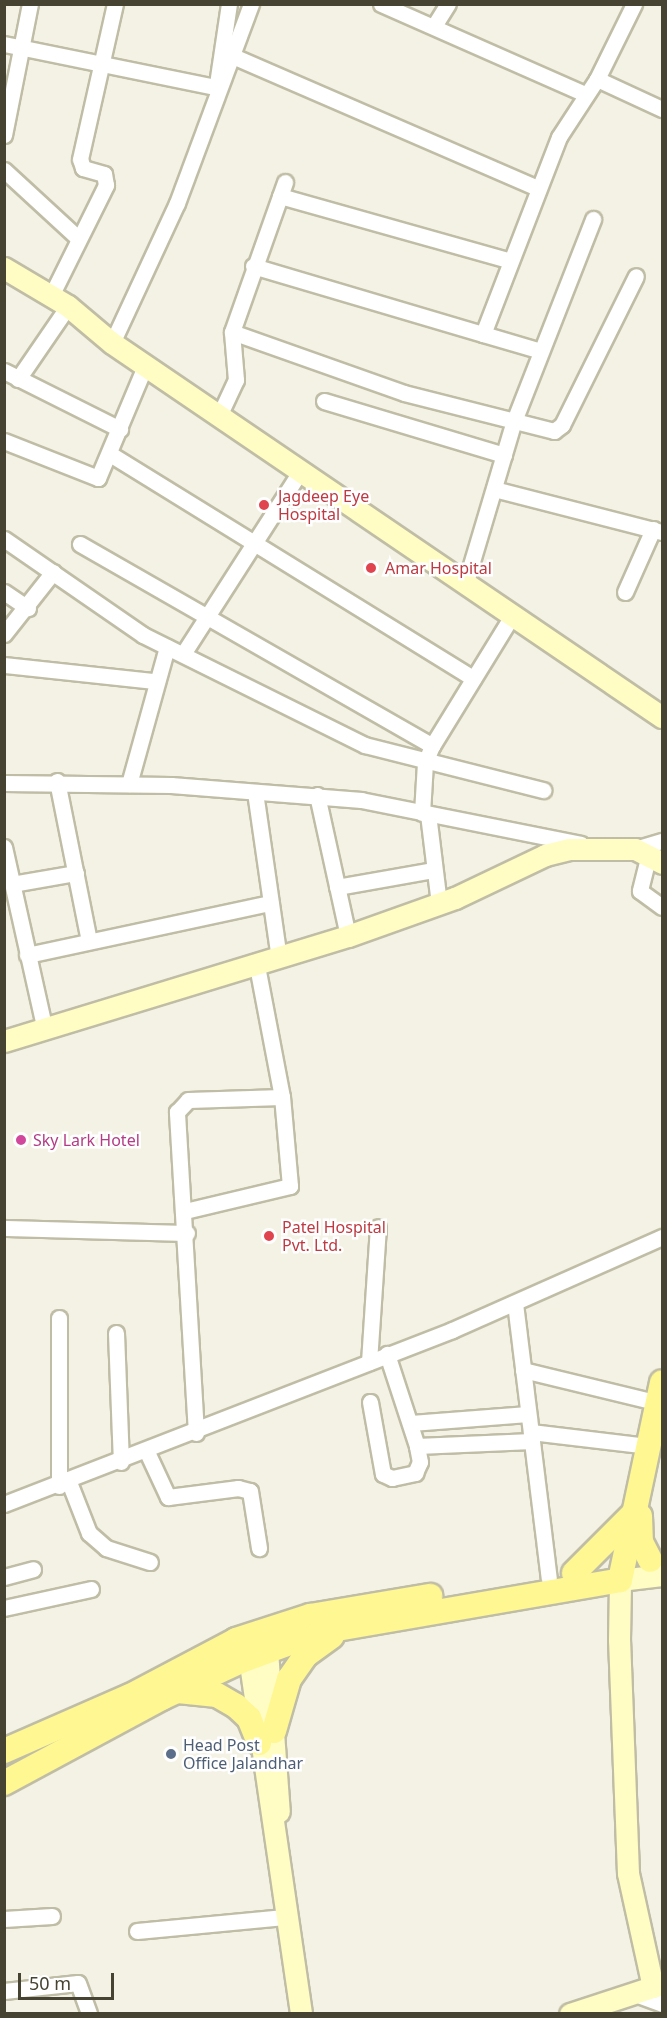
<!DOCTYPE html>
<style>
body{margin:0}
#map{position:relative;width:667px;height:2018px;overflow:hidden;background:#f4f2e4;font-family:"Noto Sans",sans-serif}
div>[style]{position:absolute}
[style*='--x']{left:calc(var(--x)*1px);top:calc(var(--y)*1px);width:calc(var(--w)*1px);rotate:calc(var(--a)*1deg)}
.roads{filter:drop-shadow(2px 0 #c0bda6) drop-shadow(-2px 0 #c0bda6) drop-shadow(0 2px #c0bda6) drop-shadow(0 -2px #c0bda6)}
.street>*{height:15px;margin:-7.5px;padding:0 7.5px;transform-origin:7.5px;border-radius:7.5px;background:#fff}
.secondary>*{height:21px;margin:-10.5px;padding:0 10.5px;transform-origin:10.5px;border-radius:10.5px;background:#fffdc3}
.primary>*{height:24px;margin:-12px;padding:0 12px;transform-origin:12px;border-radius:12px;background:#fff792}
.dots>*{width:16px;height:16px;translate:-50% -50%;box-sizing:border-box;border:3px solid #fff;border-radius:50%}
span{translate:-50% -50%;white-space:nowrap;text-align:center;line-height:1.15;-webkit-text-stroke:5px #fff;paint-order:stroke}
.health-label{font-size:16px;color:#be3a42}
.left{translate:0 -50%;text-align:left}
.hotel-label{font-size:16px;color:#b23c85}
.service-label{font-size:16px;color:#4e5e75}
.frame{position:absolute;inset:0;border:6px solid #464333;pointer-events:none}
.scale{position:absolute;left:18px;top:1973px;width:96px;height:27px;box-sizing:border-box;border:3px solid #464333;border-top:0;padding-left:8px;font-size:18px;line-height:21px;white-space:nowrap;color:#464333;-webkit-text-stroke:4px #fff;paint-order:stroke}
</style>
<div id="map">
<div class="roads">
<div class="street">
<i style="--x:381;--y:4;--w:223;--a:23.8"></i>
<i style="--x:434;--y:26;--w:26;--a:-58"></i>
<i style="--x:4;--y:44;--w:216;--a:11.5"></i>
<i style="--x:235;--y:57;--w:328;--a:23.4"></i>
<i style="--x:597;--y:79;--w:72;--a:24.8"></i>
<i style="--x:217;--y:84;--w:81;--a:-81.5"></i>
<i style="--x:4;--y:135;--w:134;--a:-78.8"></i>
<i style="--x:4;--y:170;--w:100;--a:42.6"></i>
<i style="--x:280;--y:196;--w:237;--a:15.7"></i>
<i style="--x:253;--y:266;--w:240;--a:16.5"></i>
<i style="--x:483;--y:334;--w:211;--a:-68.9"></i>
<i style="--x:559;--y:137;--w:69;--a:-56.8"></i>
<i style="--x:597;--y:79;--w:84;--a:-63.7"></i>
<i style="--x:51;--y:296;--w:124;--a:-63.6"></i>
<i style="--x:106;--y:185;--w:11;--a:-100"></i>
<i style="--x:104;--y:174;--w:22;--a:-164"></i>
<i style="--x:83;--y:168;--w:9;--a:-108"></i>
<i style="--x:80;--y:159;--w:159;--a:-77.3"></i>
<i style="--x:232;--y:332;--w:182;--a:19.5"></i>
<i style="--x:404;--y:393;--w:155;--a:14.2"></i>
<i style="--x:554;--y:431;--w:10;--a:-37"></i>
<i style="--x:562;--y:425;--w:166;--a:-63.6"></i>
<i style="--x:483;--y:334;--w:60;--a:16.3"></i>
<i style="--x:112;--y:343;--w:154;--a:-65.1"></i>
<i style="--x:177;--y:203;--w:212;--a:-69.6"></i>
<i style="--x:4;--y:371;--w:130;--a:26.6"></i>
<i style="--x:18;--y:379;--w:88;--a:-55.6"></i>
<i style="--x:324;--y:401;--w:188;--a:16.7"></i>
<i style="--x:219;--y:416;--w:40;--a:-65"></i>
<i style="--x:236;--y:380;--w:48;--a:-94.8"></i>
<i style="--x:232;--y:332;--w:159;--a:-70.5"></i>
<i style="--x:4;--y:441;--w:101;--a:21.5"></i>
<i style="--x:98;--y:478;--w:121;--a:-67.2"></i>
<i style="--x:110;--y:454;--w:427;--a:31.7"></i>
<i style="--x:494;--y:489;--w:173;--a:14.4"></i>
<i style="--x:4;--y:539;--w:169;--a:34.6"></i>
<i style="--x:143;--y:635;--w:248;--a:26.4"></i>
<i style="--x:365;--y:745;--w:184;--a:14.2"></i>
<i style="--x:80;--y:544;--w:406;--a:29.8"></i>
<i style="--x:465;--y:585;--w:171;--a:-73.4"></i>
<i style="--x:514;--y:421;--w:217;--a:-68.6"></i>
<i style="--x:4;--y:592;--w:29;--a:34"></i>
<i style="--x:625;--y:592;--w:69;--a:-66"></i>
<i style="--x:4;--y:634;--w:79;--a:-51.7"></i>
<i style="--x:183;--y:654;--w:216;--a:-57.3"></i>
<i style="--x:4;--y:665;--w:151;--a:6.1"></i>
<i style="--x:57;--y:781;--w:163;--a:78.7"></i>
<i style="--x:4;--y:783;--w:167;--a:0.7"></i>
<i style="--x:171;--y:785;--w:191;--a:4.5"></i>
<i style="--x:361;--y:800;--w:224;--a:11.3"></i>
<i style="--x:129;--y:784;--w:142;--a:-74.5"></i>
<i style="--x:255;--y:792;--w:169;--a:81.8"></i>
<i style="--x:317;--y:795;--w:144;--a:77.6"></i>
<i style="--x:422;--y:813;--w:50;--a:-86.6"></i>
<i style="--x:425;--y:763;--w:18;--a:-68"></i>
<i style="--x:432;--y:746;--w:153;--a:-58.4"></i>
<i style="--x:428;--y:814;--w:91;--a:83"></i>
<i style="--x:4;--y:847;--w:188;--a:77.4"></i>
<i style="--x:635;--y:849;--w:28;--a:-17"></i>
<i style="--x:649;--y:854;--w:38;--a:104"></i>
<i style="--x:640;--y:891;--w:27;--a:36"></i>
<i style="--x:12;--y:884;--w:65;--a:-9.8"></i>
<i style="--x:337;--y:887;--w:97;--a:-10"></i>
<i style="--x:27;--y:955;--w:249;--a:-12.1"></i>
<i style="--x:185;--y:1211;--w:108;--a:-13.4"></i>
<i style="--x:290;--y:1186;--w:89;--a:-95.1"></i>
<i style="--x:282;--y:1097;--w:133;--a:-100.8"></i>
<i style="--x:4;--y:1228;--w:183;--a:1.6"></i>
<i style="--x:515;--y:1303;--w:277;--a:83"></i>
<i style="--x:116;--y:1333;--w:129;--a:87.8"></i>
<i style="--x:369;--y:1362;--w:135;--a:-86.2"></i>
<i style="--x:523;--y:1370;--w:140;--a:13.6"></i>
<i style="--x:370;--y:1402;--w:73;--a:79.8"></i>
<i style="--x:383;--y:1474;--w:10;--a:24"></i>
<i style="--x:392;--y:1478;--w:24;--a:-12"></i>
<i style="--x:415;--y:1473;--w:12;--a:-66"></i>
<i style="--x:420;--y:1462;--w:16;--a:-101"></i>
<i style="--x:417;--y:1446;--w:97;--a:-108.1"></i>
<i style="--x:411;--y:1423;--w:117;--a:-4.4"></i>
<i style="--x:531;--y:1432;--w:119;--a:6.8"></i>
<i style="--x:196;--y:1433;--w:322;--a:-93.4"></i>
<i style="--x:177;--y:1112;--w:16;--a:-47"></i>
<i style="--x:188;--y:1100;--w:94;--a:-1.8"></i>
<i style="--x:417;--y:1446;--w:115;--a:-2.5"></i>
<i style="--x:147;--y:1452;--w:50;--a:65"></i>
<i style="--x:168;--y:1497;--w:71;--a:-7.3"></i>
<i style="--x:238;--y:1488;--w:12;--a:14"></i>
<i style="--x:250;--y:1491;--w:58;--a:81"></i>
<i style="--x:69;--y:1482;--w:55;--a:68.6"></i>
<i style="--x:89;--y:1533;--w:23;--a:41"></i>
<i style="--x:106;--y:1548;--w:46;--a:17.7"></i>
<i style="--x:59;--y:1486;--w:168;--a:-90"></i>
<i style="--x:4;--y:1504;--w:481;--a:-21.2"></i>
<i style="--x:452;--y:1330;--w:230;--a:-23.9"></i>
<i style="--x:4;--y:1577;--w:30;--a:-15"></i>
<i style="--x:4;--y:1608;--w:89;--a:-12.3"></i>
<i style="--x:4;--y:1919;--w:48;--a:-3.6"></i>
<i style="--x:137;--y:1931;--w:148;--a:-5.4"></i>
<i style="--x:4;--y:1991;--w:74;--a:-6.2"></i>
<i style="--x:78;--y:1983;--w:33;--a:70"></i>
<i style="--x:635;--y:1994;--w:29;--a:20"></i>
</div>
<div class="secondary">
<i style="--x:4;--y:268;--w:74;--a:30.7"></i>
<i style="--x:68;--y:306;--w:57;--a:40.1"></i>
<i style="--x:112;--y:343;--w:665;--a:34.22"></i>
<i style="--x:4;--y:1041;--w:360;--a:-17"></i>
<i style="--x:348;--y:936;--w:114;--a:-19.6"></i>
<i style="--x:455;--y:898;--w:100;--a:-25.5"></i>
<i style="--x:545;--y:855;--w:25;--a:-14"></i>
<i style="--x:569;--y:849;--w:66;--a:0"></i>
<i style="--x:635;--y:849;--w:30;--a:27"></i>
<i style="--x:266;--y:1637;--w:175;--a:85.8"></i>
<i style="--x:247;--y:1643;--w:375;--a:81.7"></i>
<i style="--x:653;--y:1987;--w:117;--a:-102.4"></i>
<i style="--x:628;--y:1873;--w:233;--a:-92.2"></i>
<i style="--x:619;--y:1640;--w:60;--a:-89"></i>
<i style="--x:620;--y:1580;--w:42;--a:-6.8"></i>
<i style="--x:570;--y:2014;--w:97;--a:-18.1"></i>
</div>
<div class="primary">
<i style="--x:640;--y:1516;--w:26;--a:88"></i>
<i style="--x:641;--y:1542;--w:20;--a:63"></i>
<i style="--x:574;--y:1573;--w:85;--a:-45"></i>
<i style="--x:178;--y:1691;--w:39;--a:6"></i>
<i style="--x:217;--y:1695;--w:22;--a:30"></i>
<i style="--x:236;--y:1706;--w:18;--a:43"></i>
<i style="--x:249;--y:1718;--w:27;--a:68"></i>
<i style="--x:274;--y:1731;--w:54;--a:-73.9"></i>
<i style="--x:289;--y:1679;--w:29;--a:-55"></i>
<i style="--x:306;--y:1655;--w:32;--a:-36"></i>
<i style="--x:4;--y:1751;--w:137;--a:-23.6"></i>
<i style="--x:130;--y:1696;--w:120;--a:-27.8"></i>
<i style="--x:236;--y:1640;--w:78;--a:-18"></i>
<i style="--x:310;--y:1616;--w:122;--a:-9.5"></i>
<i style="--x:4;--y:1783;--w:179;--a:-28.3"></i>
<i style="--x:162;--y:1698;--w:87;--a:-25.1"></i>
<i style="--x:241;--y:1661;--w:84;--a:-20.2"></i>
<i style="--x:320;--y:1632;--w:304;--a:-9.8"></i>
<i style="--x:620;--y:1580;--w:202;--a:-78"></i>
</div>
</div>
<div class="dots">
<i style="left:264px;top:505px;background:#e0444e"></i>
<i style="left:371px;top:568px;background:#e0444e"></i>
<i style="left:21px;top:1140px;background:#d1479c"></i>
<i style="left:269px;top:1236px;background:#e0444e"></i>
<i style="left:171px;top:1754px;background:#5c6f8a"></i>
</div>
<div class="health-label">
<span class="left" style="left:278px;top:505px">Jagdeep Eye<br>Hospital</span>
<span class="left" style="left:385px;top:568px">Amar Hospital</span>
<span class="left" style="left:282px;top:1236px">Patel Hospital<br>Pvt. Ltd.</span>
</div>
<div class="hotel-label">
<span class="left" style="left:33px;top:1140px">Sky Lark Hotel</span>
</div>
<div class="service-label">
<span class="left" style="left:183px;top:1754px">Head Post<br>Office Jalandhar</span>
</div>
<div class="frame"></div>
<div class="scale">50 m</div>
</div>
